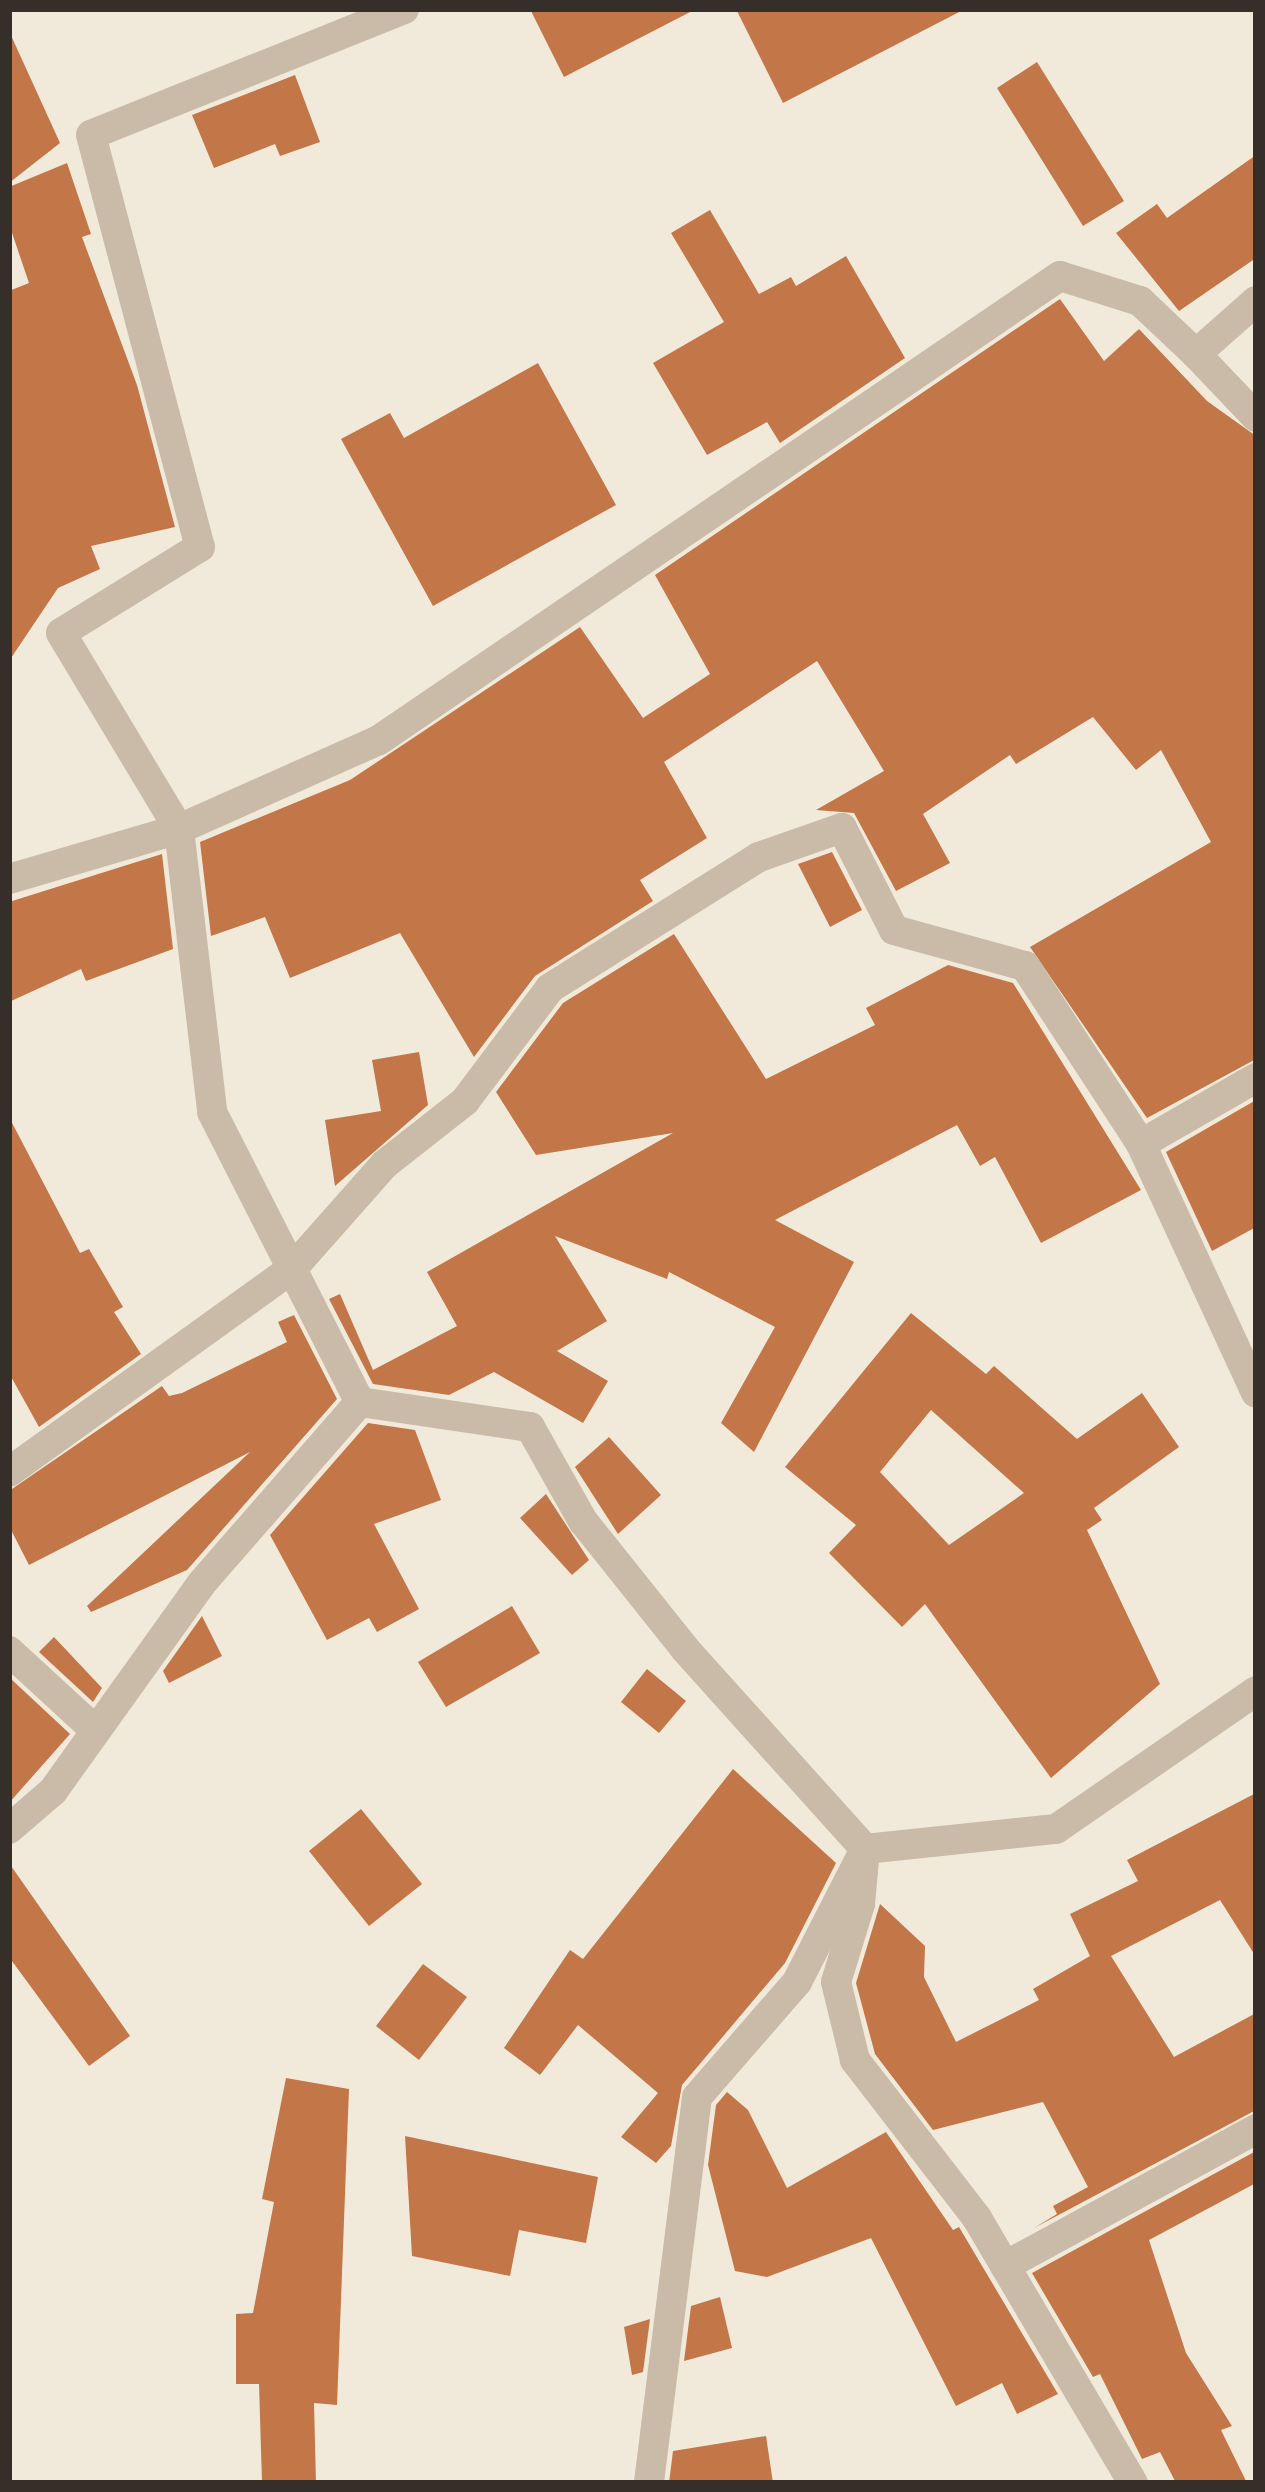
<!DOCTYPE html>
<html>
<head>
<meta charset="utf-8">
<style>
	body { margin:0 }
	#map { position:relative; width:1265px; height:2492px; overflow:hidden; background:#f1eadb; font-family:"Asap Condensed",sans-serif }
	div>[style] { position:absolute }
	.building>* { inset:0; background:#c37647 }
	.street>* { height:30px; margin:-15px; padding:0 15px; transform-origin:15px; border-radius:15px; background:#c9bba7 }
	span { translate:-50% -50%; white-space:nowrap; text-align:center; line-height:1.15; -webkit-text-stroke:9px #f9f3e7; paint-order:stroke }
	.frame { position:absolute; inset:0; border:12px solid #362e28; pointer-events:none }
</style>
</head>
<body>
<div id="map">
	<div class="building">
		<i style="clip-path:polygon(530px 9px,696px 9px,564px 77px)"></i>
		<i style="clip-path:polygon(736px 9px,965px 9px,783px 103px)"></i>
		<i style="clip-path:polygon(9px 31px,60px 143px,9px 183px)"></i>
		<i style="clip-path:polygon(1037px 62px,1124px 201px,1083px 226px,997px 88px)"></i>
		<i style="clip-path:polygon(295px 75px,320px 142px,280px 156px,275px 144px,214px 168px,192px 115px)"></i>
		<i style="clip-path:polygon(1256px 155px,1256px 258px,1179px 311px,1116px 233px,1157px 204px,1167px 218px)"></i>
		<i style="clip-path:polygon(67px 163px,91px 234px,82px 237px,137px 385px,175px 527px,91px 546px,100px 569px,58px 588px,9px 661px,9px 291px,29px 283px,9px 224px,9px 187px)"></i>
		<i style="clip-path:polygon(710px 210px,759px 294px,791px 277px,796px 286px,846px 256px,905px 358px,780px 443px,767px 422px,707px 455px,653px 363px,724px 322px,671px 233px)"></i>
		<i style="clip-path:polygon(1060px 299px,1104px 361px,1139px 329px,1207px 401px,1256px 436px,1256px 1059px,1147px 1118px,1030px 947px,1211px 842px,1161px 750px,1136px 770px,1093px 717px,1016px 764px,1010px 755px,923px 814px,950px 863px,896px 891px,854px 813px,816px 810px,884px 771px,817px 661px,664px 762px,707px 838px,640px 880px,653px 901px,535px 976px,474px 1057px,400px 933px,290px 978px,265px 917px,211px 936px,200px 842px,350px 780px,580px 627px,643px 718px,710px 674px,655px 575px)"></i>
		<i style="clip-path:polygon(538px 363px,616px 505px,433px 606px,341px 439px,390px 413px,404px 438px)"></i>
		<i style="clip-path:polygon(832px 852px,862px 910px,830px 927px,798px 864px)"></i>
		<i style="clip-path:polygon(162px 854px,173px 949px,86px 981px,81px 969px,9px 1002px,9px 902px)"></i>
		<i style="clip-path:polygon(674px 934px,766px 1079px,875px 1025px,866px 1008px,948px 965px,1013px 983px,1141px 1190px,1041px 1243px,995px 1157px,980px 1166px,957px 1125px,775px 1220px,854px 1262px,754px 1452px,721px 1423px,775px 1327px,669px 1272px,667px 1279px,555px 1236px,607px 1321px,557px 1351px,608px 1381px,583px 1423px,494px 1372px,449px 1395px,373px 1384px,329px 1299px,340px 1294px,373px 1370px,457px 1326px,427px 1272px,673px 1133px,536px 1155px,496px 1092px,563px 1003px)"></i>
		<i style="clip-path:polygon(419px 1052px,428px 1105px,335px 1186px,325px 1120px,381px 1111px,372px 1060px)"></i>
		<i style="clip-path:polygon(1256px 1100px,1256px 1227px,1212px 1251px,1166px 1152px)"></i>
		<i style="clip-path:polygon(9px 1117px,80px 1253px,89px 1249px,123px 1307px,114px 1312px,141px 1354px,39px 1427px,9px 1373px)"></i>
		<i style="clip-path:polygon(evenodd,911px 1313px,986px 1374px,994px 1366px,1077px 1439px,1142px 1393px,1179px 1447px,1094px 1508px,1102px 1520px,1087px 1530px,1160px 1684px,1051px 1778px,925px 1604px,902px 1627px,829px 1553px,856px 1525px,785px 1467px,911px 1313px,931px 1410px,1024px 1493px,949px 1545px,880px 1472px,931px 1410px)"></i>
		<i style="clip-path:polygon(294px 1315px,337px 1399px,187px 1570px,91px 1612px,87px 1606px,250px 1452px,29px 1565px,9px 1526px,9px 1491px,162px 1386px,169px 1396px,182px 1393px,287px 1342px,278px 1322px)"></i>
		<i style="clip-path:polygon(368px 1423px,415px 1430px,441px 1500px,374px 1524px,419px 1609px,377px 1632px,369px 1618px,327px 1640px,270px 1535px)"></i>
		<i style="clip-path:polygon(609px 1437px,661px 1495px,618px 1534px,575px 1467px)"></i>
		<i style="clip-path:polygon(546px 1494px,589px 1560px,572px 1575px,520px 1518px)"></i>
		<i style="clip-path:polygon(512px 1606px,540px 1653px,446px 1707px,418px 1662px)"></i>
		<i style="clip-path:polygon(202px 1616px,222px 1656px,169px 1683px,163px 1671px)"></i>
		<i style="clip-path:polygon(54px 1637px,102px 1688px,93px 1702px,39px 1652px)"></i>
		<i style="clip-path:polygon(647px 1669px,686px 1701px,659px 1733px,621px 1702px)"></i>
		<i style="clip-path:polygon(10px 1678px,70px 1734px,9px 1803px,9px 1679px)"></i>
		<i style="clip-path:polygon(733px 1769px,836px 1863px,785px 1963px,682px 2085px,671px 2146px,656px 2163px,621px 2137px,658px 2093px,578px 2025px,540px 2075px,504px 2048px,570px 1950px,583px 1959px)"></i>
		<i style="clip-path:polygon(1256px 1793px,1256px 1957px,1220px 1900px,1111px 1956px,1174px 2057px,1256px 2013px,1256px 2110px,1034px 2228px,1057px 2214px,1053px 2206px,1088px 2187px,1043px 2102px,933px 2130px,875px 2054px,856px 1983px,880px 1904px,925px 1946px,924px 1977px,956px 2042px,1039px 2000px,1033px 1989px,1090px 1956px,1070px 1914px,1138px 1881px,1127px 1860px)"></i>
		<i style="clip-path:polygon(361px 1809px,422px 1884px,369px 1926px,309px 1851px)"></i>
		<i style="clip-path:polygon(9px 1863px,130px 2036px,89px 2066px,9px 1957px)"></i>
		<i style="clip-path:polygon(423px 1964px,467px 1997px,419px 2060px,376px 2026px)"></i>
		<i style="clip-path:polygon(286px 2078px,349px 2089px,337px 2405px,314px 2403px,316px 2483px,262px 2483px,259px 2384px,236px 2384px,236px 2314px,253px 2313px,274px 2202px,262px 2199px)"></i>
		<i style="clip-path:polygon(727px 2092px,748px 2110px,787px 2188px,886px 2132px,953px 2230px,959px 2227px,1058px 2394px,1017px 2414px,1002px 2383px,956px 2406px,871px 2238px,767px 2277px,735px 2271px,708px 2165px,716px 2105px)"></i>
		<i style="clip-path:polygon(405px 2136px,598px 2177px,586px 2243px,519px 2230px,510px 2276px,412px 2256px)"></i>
		<i style="clip-path:polygon(1256px 2151px,1256px 2183px,1149px 2240px,1186px 2353px,1232px 2426px,1221px 2430px,1247px 2483px,1176px 2483px,1160px 2452px,1142px 2459px,1100px 2374px,1093px 2377px,1032px 2273px)"></i>
		<i style="clip-path:polygon(720px 2297px,732px 2348px,684px 2361px,691px 2306px)"></i>
		<i style="clip-path:polygon(650px 2319px,643px 2372px,632px 2375px,624px 2327px)"></i>
		<i style="clip-path:polygon(766px 2436px,773px 2483px,669px 2483px,673px 2451px)"></i>
	</div>
	<div class="street">
		<i style="left:404px;top:9px;width:337px;rotate:158.1deg"></i>
		<i style="left:91px;top:135px;width:426px;rotate:75.2deg"></i>
		<i style="left:200px;top:547px;width:163px;rotate:148.3deg"></i>
		<i style="left:61px;top:633px;width:229px;rotate:59deg"></i>
		<i style="left:179px;top:829px;width:285px;rotate:83.3deg"></i>
		<i style="left:212px;top:1112px;width:326px;rotate:63deg"></i>
		<i style="left:360px;top:1402px;width:172px;rotate:8.4deg"></i>
		<i style="left:530px;top:1427px;width:108px;rotate:60.6deg"></i>
		<i style="left:583px;top:1521px;width:164px;rotate:51.4deg"></i>
		<i style="left:685px;top:1649px;width:269px;rotate:48deg"></i>
		<i style="left:865px;top:1849px;width:149px;rotate:117.1deg"></i>
		<i style="left:797px;top:1982px;width:152px;rotate:131deg"></i>
		<i style="left:697px;top:2097px;width:389px;rotate:97.1deg"></i>
		<i style="left:1196px;top:354px;width:87px;rotate:46.4deg"></i>
		<i style="left:9px;top:879px;width:177px;rotate:-16.4deg"></i>
		<i style="left:179px;top:829px;width:219px;rotate:-24deg"></i>
		<i style="left:379px;top:740px;width:824px;rotate:-34.27deg"></i>
		<i style="left:1060px;top:276px;width:84px;rotate:17.4deg"></i>
		<i style="left:1140px;top:301px;width:77px;rotate:43.4deg"></i>
		<i style="left:1196px;top:354px;width:80px;rotate:-41.5deg"></i>
		<i style="left:1141px;top:1144px;width:133px;rotate:-29.9deg"></i>
		<i style="left:9px;top:1472px;width:348px;rotate:-35.7deg"></i>
		<i style="left:292px;top:1269px;width:140px;rotate:-48.5deg"></i>
		<i style="left:385px;top:1164px;width:102px;rotate:-38.2deg"></i>
		<i style="left:465px;top:1101px;width:141px;rotate:-53deg"></i>
		<i style="left:550px;top:988px;width:247px;rotate:-32.1deg"></i>
		<i style="left:759px;top:857px;width:88px;rotate:-19.3deg"></i>
		<i style="left:842px;top:828px;width:114px;rotate:63deg"></i>
		<i style="left:894px;top:930px;width:136px;rotate:15.4deg"></i>
		<i style="left:1025px;top:966px;width:212px;rotate:56.9deg"></i>
		<i style="left:1141px;top:1144px;width:274px;rotate:65.2deg"></i>
		<i style="left:9px;top:1651px;width:118px;rotate:42.6deg"></i>
		<i style="left:9px;top:1829px;width:58px;rotate:-40.8deg"></i>
		<i style="left:53px;top:1791px;width:254px;rotate:-54.4deg"></i>
		<i style="left:201px;top:1584px;width:242px;rotate:-48.9deg"></i>
		<i style="left:1005px;top:2266px;width:286px;rotate:-28.6deg"></i>
		<i style="left:1133px;top:2483px;width:308px;rotate:-120.5deg"></i>
		<i style="left:977px;top:2218px;width:200px;rotate:-127.7deg"></i>
		<i style="left:855px;top:2060px;width:80px;rotate:-103.7deg"></i>
		<i style="left:836px;top:1982px;width:82px;rotate:-72.9deg"></i>
		<i style="left:860px;top:1904px;width:55px;rotate:-84.8deg"></i>
		<i style="left:865px;top:1849px;width:192px;rotate:-6deg"></i>
		<i style="left:1056px;top:1829px;width:243px;rotate:-34.6deg"></i>
	</div>
	<div class="frame"></div>
</div>
</body>
</html>
